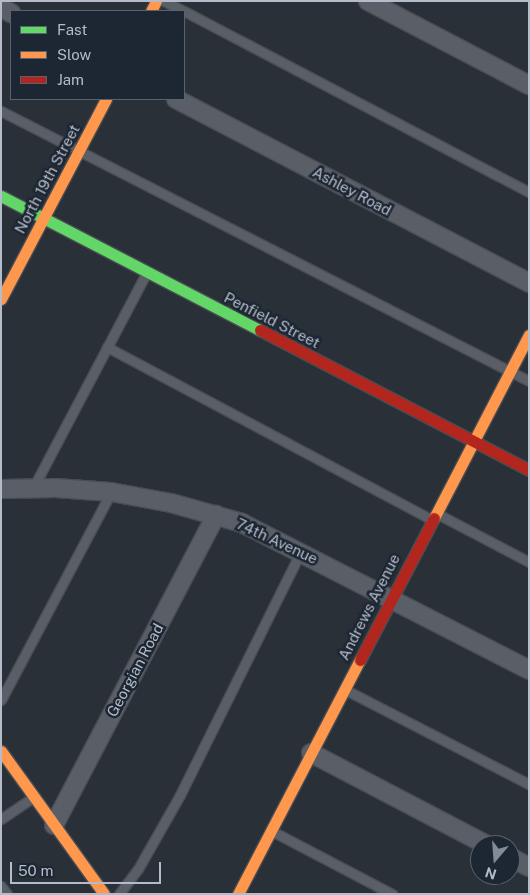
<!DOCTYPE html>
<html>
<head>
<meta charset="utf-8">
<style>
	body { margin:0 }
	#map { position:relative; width:530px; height:895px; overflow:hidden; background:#2a3038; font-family:"Public Sans",sans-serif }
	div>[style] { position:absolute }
	.roads { filter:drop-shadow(1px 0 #484c53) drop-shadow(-1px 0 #484c53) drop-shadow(0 1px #484c53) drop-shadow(0 -1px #484c53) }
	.lane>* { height:9px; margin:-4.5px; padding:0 4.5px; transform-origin:4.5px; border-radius:4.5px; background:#5a5e66 }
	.street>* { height:18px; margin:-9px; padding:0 9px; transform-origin:9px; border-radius:9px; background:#5a5e66 }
	.fast>* { height:11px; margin:-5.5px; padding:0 5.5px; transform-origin:5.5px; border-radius:5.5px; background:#63d668 }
	.slow>* { height:11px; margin:-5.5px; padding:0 5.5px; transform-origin:5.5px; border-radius:5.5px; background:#ff974d }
	.jam>* { height:11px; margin:-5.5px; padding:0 5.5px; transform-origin:5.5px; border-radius:5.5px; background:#b3261e }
	span { translate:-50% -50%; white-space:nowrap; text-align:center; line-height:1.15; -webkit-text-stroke:5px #1d2633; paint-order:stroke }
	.street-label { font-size:15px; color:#b4bcc9 }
	.frame { position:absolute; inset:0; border:2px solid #b4bcc9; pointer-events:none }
	.legend { position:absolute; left:10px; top:10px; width:175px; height:90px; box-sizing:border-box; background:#1d2633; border:1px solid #59626f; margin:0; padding:6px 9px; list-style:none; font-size:15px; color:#b4bcc9 }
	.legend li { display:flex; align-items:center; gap:10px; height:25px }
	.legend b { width:25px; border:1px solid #59626f }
	.north { position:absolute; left:470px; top:835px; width:50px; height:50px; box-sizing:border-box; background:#1d2633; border:1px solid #59626f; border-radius:50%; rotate:198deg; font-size:14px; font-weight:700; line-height:20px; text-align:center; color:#b4bcc9 }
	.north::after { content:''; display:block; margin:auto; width:18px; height:22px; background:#848b96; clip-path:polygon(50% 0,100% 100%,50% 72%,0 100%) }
	.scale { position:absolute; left:10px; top:862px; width:151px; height:22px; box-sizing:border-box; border:2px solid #b4bcc9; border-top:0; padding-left:6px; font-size:15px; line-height:18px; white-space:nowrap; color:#b4bcc9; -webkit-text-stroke:4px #1d2633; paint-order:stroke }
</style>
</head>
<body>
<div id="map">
	<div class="roads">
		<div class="lane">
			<i style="left:164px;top:1px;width:22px;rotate:27deg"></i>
			<i style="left:184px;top:11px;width:390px;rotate:27.7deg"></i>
			<i style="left:1px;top:111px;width:593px;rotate:27.08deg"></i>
			<i style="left:107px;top:347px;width:368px;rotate:28deg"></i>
			<i style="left:33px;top:488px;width:244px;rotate:-62.2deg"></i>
			<i style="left:438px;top:514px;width:103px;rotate:27.8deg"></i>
			<i style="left:344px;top:689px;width:208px;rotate:27.2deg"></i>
			<i style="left:1px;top:700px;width:235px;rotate:-62.1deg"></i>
			<i style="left:1px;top:819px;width:37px;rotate:-34deg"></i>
			<i style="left:272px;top:831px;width:136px;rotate:27.7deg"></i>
			<i style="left:1px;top:886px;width:10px;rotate:53deg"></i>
			<i style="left:119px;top:894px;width:31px;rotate:-53deg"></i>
			<i style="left:138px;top:869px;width:85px;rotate:-60.4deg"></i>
			<i style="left:180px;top:795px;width:272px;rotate:-63.6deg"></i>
		</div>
		<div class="street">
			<i style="left:368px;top:1px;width:182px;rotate:27.6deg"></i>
			<i style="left:1px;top:7px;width:12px;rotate:31deg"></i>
			<i style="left:176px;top:99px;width:398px;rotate:27.5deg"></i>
			<i style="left:1px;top:489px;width:55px;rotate:-1deg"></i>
			<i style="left:56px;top:488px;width:55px;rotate:4.2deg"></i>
			<i style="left:111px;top:492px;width:61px;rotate:10.4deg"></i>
			<i style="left:171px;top:503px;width:74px;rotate:15.7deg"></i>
			<i style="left:242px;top:523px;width:322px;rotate:27.1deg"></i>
			<i style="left:311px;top:753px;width:199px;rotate:27.6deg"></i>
			<i style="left:54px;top:825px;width:350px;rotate:-62.4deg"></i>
			<i style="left:510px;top:857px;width:21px;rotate:28deg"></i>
		</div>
		<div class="fast">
			<i style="left:1px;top:196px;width:292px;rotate:27.4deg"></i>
		</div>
		<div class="slow">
			<i style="left:151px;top:11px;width:11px;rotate:-63deg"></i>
			<i style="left:1px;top:299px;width:226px;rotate:-62.3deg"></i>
			<i style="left:434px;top:518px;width:206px;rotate:-62.6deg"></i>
			<i style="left:1px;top:751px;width:176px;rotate:54.2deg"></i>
			<i style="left:238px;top:894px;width:264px;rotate:-62.5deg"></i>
		</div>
		<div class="jam">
			<i style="left:260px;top:330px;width:303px;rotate:27.5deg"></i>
			<i style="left:360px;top:660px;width:160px;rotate:-62.5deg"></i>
		</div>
	</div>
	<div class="street-label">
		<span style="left:47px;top:179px;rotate:-62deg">North 19th Street</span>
		<span style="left:352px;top:191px;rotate:28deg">Ashley Road</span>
		<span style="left:272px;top:320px;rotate:27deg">Penfield Street</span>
		<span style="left:277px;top:541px;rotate:25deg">74th Avenue</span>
		<span style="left:369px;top:607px;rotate:-63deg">Andrews Avenue</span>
		<span style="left:135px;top:670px;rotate:-62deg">Georgian Road</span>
	</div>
	<div class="frame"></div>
	<ul class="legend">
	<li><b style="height:6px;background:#63d668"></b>Fast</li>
	<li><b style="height:6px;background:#ff974d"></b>Slow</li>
	<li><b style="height:6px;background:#b3261e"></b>Jam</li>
	</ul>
	<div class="north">N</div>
	<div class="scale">50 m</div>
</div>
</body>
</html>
